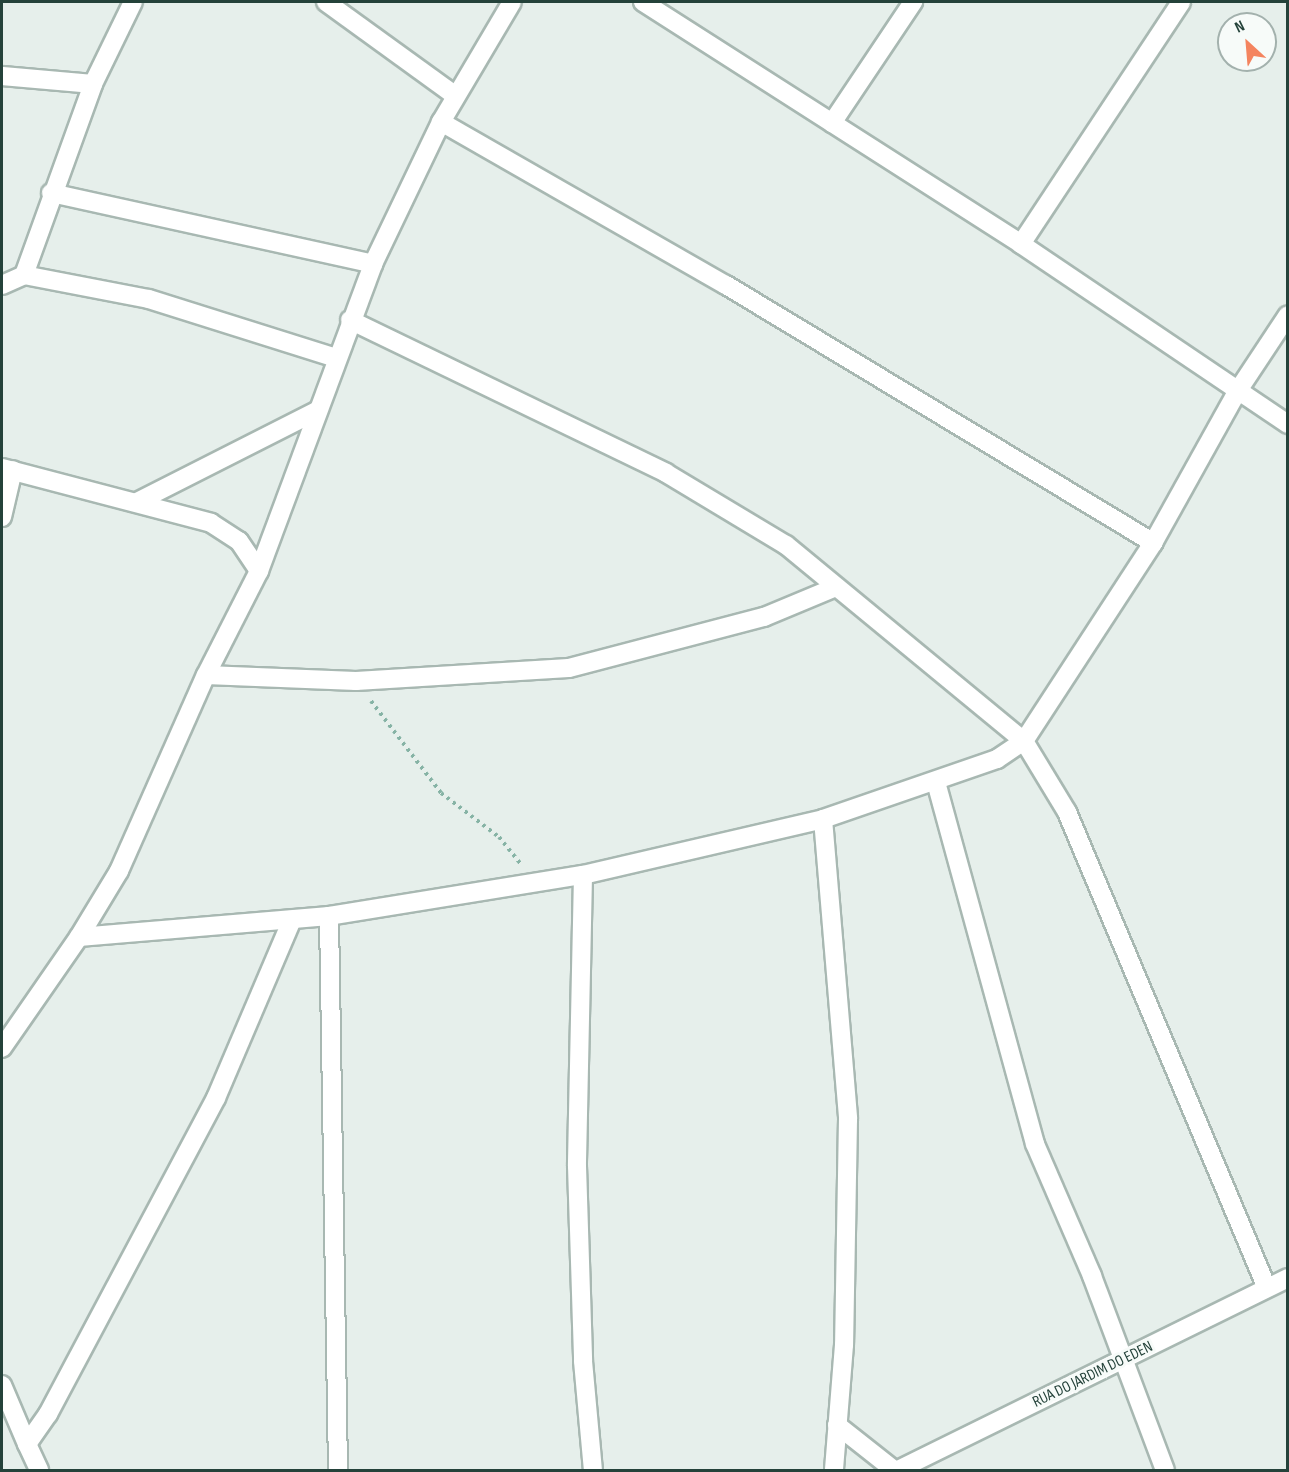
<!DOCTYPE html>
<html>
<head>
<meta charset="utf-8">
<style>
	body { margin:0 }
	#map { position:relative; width:1289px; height:1472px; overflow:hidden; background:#e6efeb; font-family:"Sofia Sans Condensed",sans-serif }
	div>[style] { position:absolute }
	.path>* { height:4px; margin-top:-2px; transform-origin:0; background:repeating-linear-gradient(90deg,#86b3a5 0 3px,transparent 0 7.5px) }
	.roads { filter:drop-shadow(2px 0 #a8b8b2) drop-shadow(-2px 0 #a8b8b2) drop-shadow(0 2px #a8b8b2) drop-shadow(0 -2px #a8b8b2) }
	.street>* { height:18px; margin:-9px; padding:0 9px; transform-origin:9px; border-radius:9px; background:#fff }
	span { translate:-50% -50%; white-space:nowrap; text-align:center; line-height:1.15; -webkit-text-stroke:6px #f7fbf9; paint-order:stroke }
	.street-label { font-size:16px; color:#24423a }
	.frame { position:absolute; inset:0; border:3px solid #24423a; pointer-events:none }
	.north { position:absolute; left:1217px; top:12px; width:60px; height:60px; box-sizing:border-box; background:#f7fbf9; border:2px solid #a3b1ad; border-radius:50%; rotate:334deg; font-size:16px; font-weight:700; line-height:24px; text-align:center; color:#24423a }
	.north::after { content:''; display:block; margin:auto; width:21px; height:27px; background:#f4845f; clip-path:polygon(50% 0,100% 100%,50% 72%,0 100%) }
</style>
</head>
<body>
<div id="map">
	<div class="path">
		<i style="left:371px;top:701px;width:116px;rotate:52.7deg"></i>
		<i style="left:441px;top:793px;width:73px;rotate:37.2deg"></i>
		<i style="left:499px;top:837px;width:35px;rotate:51deg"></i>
	</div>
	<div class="roads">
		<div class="street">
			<i style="left:326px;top:2px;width:160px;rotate:35.9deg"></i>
			<i style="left:643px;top:2px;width:449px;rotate:32.6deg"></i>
			<i style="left:1021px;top:244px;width:322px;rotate:34deg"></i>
			<i style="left:2px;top:76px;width:91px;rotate:5deg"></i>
			<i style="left:441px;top:122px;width:328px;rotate:29.8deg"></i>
			<i style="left:726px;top:285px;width:499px;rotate:31.1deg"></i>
			<i style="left:832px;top:123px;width:146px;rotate:-56.2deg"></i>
			<i style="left:51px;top:193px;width:330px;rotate:12.4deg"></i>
			<i style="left:1021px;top:244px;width:290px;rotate:-56.5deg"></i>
			<i style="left:24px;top:275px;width:203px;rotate:-70.1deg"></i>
			<i style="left:93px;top:84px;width:91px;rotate:-64deg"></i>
			<i style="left:2px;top:285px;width:24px;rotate:-24deg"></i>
			<i style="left:24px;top:275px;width:127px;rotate:10.9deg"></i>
			<i style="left:149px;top:299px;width:196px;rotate:17.5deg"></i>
			<i style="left:350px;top:320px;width:351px;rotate:25.8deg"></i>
			<i style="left:666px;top:473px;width:140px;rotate:31deg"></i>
			<i style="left:786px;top:545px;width:308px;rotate:39.5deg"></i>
			<i style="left:1024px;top:741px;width:83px;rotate:58.8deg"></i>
			<i style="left:1067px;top:812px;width:516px;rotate:67.21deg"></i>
			<i style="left:2px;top:468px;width:216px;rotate:14.7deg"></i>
			<i style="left:211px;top:523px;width:33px;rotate:33deg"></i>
			<i style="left:239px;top:541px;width:36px;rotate:56deg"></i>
			<i style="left:137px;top:502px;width:203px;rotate:-26.9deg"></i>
			<i style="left:2px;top:517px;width:48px;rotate:-76.8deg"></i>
			<i style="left:206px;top:675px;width:150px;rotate:2.3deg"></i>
			<i style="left:356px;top:681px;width:213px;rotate:-3.5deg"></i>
			<i style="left:569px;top:668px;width:202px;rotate:-14.7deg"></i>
			<i style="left:764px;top:617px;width:78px;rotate:-22.6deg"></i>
			<i style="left:936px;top:782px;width:375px;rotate:74.7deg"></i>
			<i style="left:1035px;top:1144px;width:144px;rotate:66.6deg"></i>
			<i style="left:1092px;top:1276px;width:207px;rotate:69.4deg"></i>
			<i style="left:823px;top:819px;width:301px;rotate:85.2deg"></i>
			<i style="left:848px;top:1119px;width:226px;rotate:91deg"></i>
			<i style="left:844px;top:1345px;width:125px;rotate:94.6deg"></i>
			<i style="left:583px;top:875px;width:291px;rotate:91.2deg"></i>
			<i style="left:577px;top:1166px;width:195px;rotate:88.2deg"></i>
			<i style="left:583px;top:1361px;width:109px;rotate:84.8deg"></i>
			<i style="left:329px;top:916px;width:554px;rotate:89.07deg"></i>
			<i style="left:79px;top:937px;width:251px;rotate:-4.8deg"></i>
			<i style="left:329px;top:916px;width:257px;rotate:-9.2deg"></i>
			<i style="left:583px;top:875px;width:246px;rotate:-13.1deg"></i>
			<i style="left:823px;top:819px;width:184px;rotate:-19deg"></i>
			<i style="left:997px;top:759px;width:32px;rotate:-34deg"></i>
			<i style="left:1024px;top:741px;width:236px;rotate:-56.9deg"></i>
			<i style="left:1153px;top:543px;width:173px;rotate:-60.9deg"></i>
			<i style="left:1237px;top:392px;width:92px;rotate:-56.5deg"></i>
			<i style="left:2px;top:1048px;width:135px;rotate:-55.3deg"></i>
			<i style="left:79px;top:937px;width:77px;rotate:-58.8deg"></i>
			<i style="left:119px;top:871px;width:214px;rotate:-66.1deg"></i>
			<i style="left:206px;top:675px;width:117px;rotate:-63deg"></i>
			<i style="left:259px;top:571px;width:327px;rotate:-69.6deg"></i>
			<i style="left:373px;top:264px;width:157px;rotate:-64.4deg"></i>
			<i style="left:441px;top:122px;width:139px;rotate:-59.4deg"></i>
			<i style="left:2px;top:1385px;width:64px;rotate:67deg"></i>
			<i style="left:27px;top:1444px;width:37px;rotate:-55deg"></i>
			<i style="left:48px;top:1414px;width:358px;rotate:-62deg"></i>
			<i style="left:216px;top:1098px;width:194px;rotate:-66.9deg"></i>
			<i style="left:837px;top:1425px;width:73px;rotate:38.3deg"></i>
			<i style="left:27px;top:1444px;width:29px;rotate:65deg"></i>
			<i style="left:898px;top:1470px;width:435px;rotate:-26.2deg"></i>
		</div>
	</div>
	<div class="street-label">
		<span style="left:1093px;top:1375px;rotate:-26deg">RUA DO JARDIM DO EDEN</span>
	</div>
	<div class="frame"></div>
	<div class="north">N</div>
</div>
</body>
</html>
